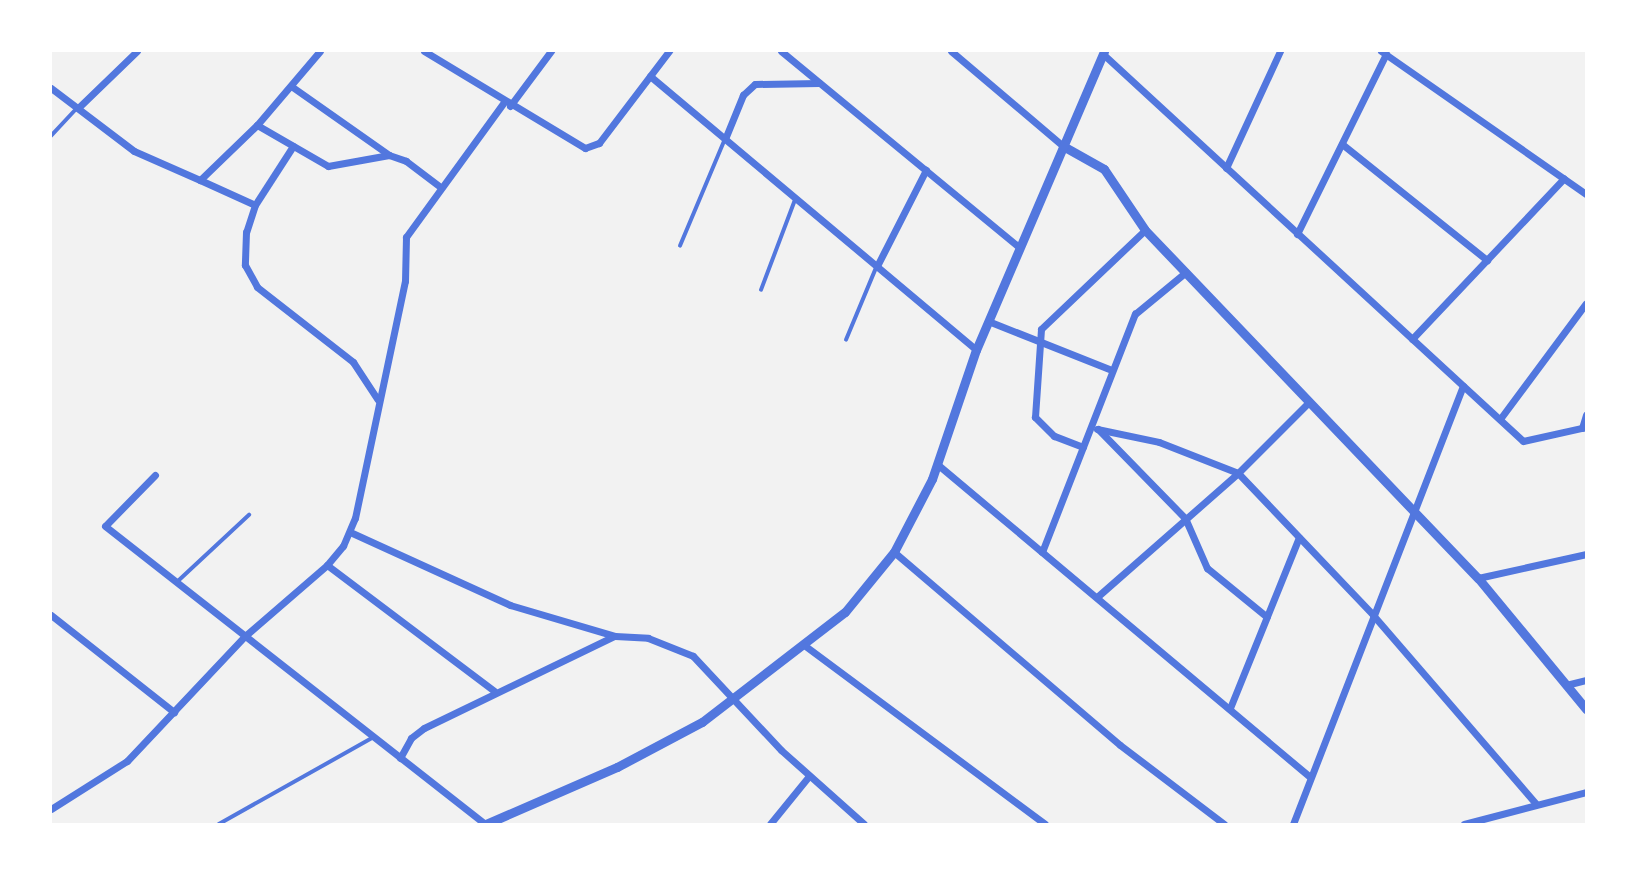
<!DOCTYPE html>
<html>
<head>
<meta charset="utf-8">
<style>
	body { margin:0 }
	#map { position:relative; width:1637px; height:875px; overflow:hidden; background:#f2f2f2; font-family:"PT Serif",serif }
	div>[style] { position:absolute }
	.service>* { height:3.5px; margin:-1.75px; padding:0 1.75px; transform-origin:1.75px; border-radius:1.75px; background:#5277de }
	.minor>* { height:7px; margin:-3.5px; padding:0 3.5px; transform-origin:3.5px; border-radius:3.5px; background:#5277de }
	.tertiary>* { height:9px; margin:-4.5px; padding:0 4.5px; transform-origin:4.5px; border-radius:4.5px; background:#5277de }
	span { translate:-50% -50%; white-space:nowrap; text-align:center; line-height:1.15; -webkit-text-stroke:7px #fff; paint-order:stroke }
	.frame { position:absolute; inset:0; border:52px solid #fff; pointer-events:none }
</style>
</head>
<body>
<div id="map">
	<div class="service">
		<i style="left:51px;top:136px;width:37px;rotate:-47deg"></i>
		<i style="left:680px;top:246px;width:116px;rotate:-67.2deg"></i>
		<i style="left:761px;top:290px;width:96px;rotate:-69.3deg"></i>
		<i style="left:846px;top:340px;width:78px;rotate:-67.4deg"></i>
		<i style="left:178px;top:581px;width:97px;rotate:-42.9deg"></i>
		<i style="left:219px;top:824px;width:176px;rotate:-29.3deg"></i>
	</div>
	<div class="minor">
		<i style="left:424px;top:51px;width:188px;rotate:31.1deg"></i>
		<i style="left:585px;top:148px;width:15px;rotate:-20deg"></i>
		<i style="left:599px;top:143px;width:116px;rotate:-52.7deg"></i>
		<i style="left:781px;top:51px;width:308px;rotate:39.5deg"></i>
		<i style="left:951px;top:51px;width:147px;rotate:40.3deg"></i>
		<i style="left:1381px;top:51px;width:250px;rotate:34.9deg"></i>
		<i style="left:1103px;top:54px;width:571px;rotate:42.66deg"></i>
		<i style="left:1523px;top:441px;width:65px;rotate:-12.5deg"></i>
		<i style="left:650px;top:76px;width:426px;rotate:40deg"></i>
		<i style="left:291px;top:86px;width:120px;rotate:35.1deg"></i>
		<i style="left:51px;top:88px;width:104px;rotate:37.2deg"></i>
		<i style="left:134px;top:151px;width:72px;rotate:23.7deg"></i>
		<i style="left:200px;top:180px;width:79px;rotate:-44deg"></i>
		<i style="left:257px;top:125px;width:97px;rotate:-49.6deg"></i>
		<i style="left:510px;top:106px;width:69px;rotate:-53.3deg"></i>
		<i style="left:78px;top:108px;width:82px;rotate:-44deg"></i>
		<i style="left:257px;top:125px;width:82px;rotate:30deg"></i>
		<i style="left:328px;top:166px;width:62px;rotate:-10.2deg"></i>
		<i style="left:389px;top:155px;width:18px;rotate:19deg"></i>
		<i style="left:406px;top:161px;width:41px;rotate:37.1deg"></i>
		<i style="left:725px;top:139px;width:48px;rotate:-67.8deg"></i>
		<i style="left:743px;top:95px;width:16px;rotate:-43deg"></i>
		<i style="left:755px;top:84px;width:64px;rotate:-0.9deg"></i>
		<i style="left:1342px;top:144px;width:186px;rotate:38.7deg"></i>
		<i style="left:293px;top:146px;width:70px;rotate:122.8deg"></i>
		<i style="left:255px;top:205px;width:28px;rotate:108deg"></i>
		<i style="left:246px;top:232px;width:33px;rotate:92deg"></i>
		<i style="left:245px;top:265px;width:25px;rotate:61deg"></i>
		<i style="left:257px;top:287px;width:122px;rotate:38deg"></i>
		<i style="left:353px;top:362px;width:45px;rotate:56.7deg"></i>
		<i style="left:1226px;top:168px;width:129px;rotate:-65.2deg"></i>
		<i style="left:200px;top:180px;width:60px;rotate:24.4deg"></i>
		<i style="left:1297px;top:234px;width:201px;rotate:-63.7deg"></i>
		<i style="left:877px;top:266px;width:108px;rotate:-63deg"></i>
		<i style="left:988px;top:321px;width:133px;rotate:21.6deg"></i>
		<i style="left:1412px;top:339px;width:221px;rotate:-46.6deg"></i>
		<i style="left:1500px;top:419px;width:144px;rotate:-53.4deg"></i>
		<i style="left:1582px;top:428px;width:14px;rotate:-73deg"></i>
		<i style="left:1097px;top:429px;width:63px;rotate:11.8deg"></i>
		<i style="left:1159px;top:442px;width:85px;rotate:21.4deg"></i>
		<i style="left:1238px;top:473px;width:196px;rotate:46.4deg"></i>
		<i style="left:1373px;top:615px;width:250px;rotate:49.2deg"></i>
		<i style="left:1098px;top:429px;width:124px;rotate:45.7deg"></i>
		<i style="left:1185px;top:518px;width:55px;rotate:66.3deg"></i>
		<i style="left:1207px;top:568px;width:77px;rotate:39.2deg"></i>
		<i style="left:1083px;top:447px;width:31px;rotate:-159deg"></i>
		<i style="left:1054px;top:436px;width:27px;rotate:-135deg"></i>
		<i style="left:1035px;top:417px;width:88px;rotate:-86.1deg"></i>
		<i style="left:1041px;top:329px;width:144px;rotate:-43.6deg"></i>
		<i style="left:937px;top:464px;width:487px;rotate:40deg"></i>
		<i style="left:155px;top:475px;width:71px;rotate:134.4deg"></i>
		<i style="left:105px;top:526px;width:483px;rotate:38.1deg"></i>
		<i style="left:350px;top:532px;width:176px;rotate:24.5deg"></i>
		<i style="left:510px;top:605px;width:109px;rotate:16.4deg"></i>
		<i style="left:615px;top:636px;width:33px;rotate:3deg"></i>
		<i style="left:648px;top:638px;width:48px;rotate:21.8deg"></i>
		<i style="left:693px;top:656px;width:129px;rotate:46.9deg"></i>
		<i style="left:781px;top:750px;width:111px;rotate:41.7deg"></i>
		<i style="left:894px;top:552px;width:297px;rotate:40.5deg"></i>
		<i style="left:1120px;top:745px;width:131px;rotate:37.2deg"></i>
		<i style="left:1042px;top:552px;width:256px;rotate:-68.7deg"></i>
		<i style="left:1135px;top:314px;width:66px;rotate:-39.5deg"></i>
		<i style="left:327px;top:565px;width:25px;rotate:-50deg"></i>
		<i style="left:343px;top:546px;width:30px;rotate:-67deg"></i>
		<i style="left:355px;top:518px;width:242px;rotate:-78.1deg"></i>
		<i style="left:405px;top:281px;width:44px;rotate:-88.7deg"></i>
		<i style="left:406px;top:237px;width:167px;rotate:-54deg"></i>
		<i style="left:1478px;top:578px;width:111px;rotate:-12.5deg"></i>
		<i style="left:1097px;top:597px;width:188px;rotate:-41.3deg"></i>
		<i style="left:1238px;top:473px;width:100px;rotate:-45deg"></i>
		<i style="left:51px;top:615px;width:157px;rotate:38.3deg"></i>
		<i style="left:804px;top:645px;width:300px;rotate:36.6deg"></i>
		<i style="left:1566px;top:685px;width:21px;rotate:-14deg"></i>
		<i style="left:1230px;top:708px;width:184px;rotate:-68deg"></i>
		<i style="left:400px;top:758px;width:23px;rotate:-61deg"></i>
		<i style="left:411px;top:738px;width:16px;rotate:-38deg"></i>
		<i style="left:424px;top:728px;width:211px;rotate:-25.8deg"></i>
		<i style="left:51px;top:809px;width:90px;rotate:-32.3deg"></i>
		<i style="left:127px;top:761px;width:172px;rotate:-46.7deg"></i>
		<i style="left:245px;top:636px;width:108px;rotate:-40.9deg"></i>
		<i style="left:327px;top:565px;width:209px;rotate:37deg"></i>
		<i style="left:770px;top:824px;width:62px;rotate:-50.9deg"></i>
		<i style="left:1293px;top:824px;width:470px;rotate:-68.8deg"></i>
		<i style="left:1464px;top:824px;width:126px;rotate:-14.7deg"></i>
	</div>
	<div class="tertiary">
		<i style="left:1063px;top:146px;width:47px;rotate:29.3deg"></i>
		<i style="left:1104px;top:169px;width:73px;rotate:56.1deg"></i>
		<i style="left:1145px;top:230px;width:482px;rotate:46.3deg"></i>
		<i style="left:1478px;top:578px;width:170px;rotate:50.5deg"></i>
		<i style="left:486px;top:824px;width:143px;rotate:-23.5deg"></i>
		<i style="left:617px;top:767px;width:96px;rotate:-27.9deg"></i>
		<i style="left:702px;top:722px;width:180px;rotate:-37.6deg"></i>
		<i style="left:845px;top:612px;width:77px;rotate:-50.8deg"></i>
		<i style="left:894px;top:552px;width:82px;rotate:-62.5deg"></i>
		<i style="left:932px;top:479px;width:136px;rotate:-71.2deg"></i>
		<i style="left:976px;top:350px;width:325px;rotate:-66.8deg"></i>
	</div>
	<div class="frame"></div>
</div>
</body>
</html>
